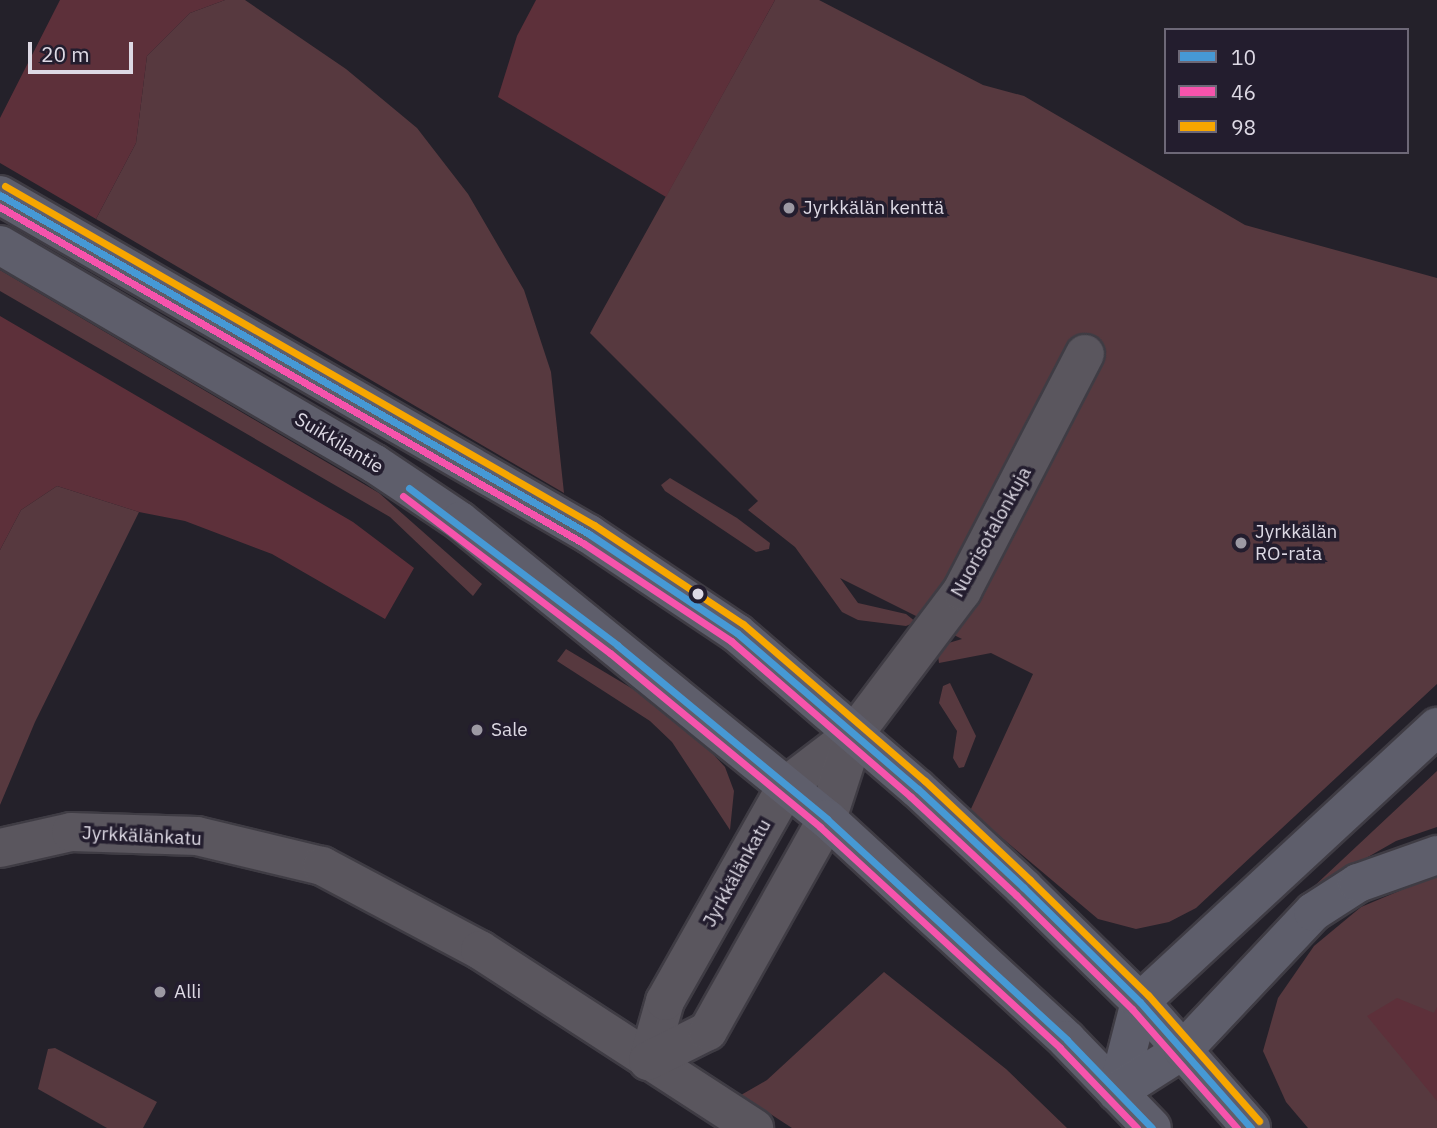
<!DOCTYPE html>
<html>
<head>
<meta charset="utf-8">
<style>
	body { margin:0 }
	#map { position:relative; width:1437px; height:1128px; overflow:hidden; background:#24212a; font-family:"IBM Plex Sans",sans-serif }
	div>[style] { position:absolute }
	.green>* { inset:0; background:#57393f }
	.forest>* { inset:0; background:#5d303a }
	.roads { filter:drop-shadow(2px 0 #3f3c44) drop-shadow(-2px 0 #3f3c44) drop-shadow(0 2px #3f3c44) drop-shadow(0 -2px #3f3c44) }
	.minor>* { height:38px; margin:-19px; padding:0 19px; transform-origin:19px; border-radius:19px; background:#5a565e }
	.major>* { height:38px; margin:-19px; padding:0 19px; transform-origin:19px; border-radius:19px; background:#5e5e6b }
	.bus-1>* { height:7px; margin:-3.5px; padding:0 3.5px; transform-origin:3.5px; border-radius:3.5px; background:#4699d5 }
	.bus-2>* { height:7px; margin:-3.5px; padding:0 3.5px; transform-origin:3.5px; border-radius:3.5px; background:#f653ac }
	.bus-3>* { height:7px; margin:-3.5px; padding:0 3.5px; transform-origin:3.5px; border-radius:3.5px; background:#f7a600 }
	.dots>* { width:19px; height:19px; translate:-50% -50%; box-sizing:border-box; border:4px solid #231d2e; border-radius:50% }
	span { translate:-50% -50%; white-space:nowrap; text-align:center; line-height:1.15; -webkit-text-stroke:7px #231d2e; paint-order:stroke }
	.poi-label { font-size:19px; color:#ddd9e4 }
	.left { translate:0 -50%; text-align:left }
	.street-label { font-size:19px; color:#ddd9e4 }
	.legend { position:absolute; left:1164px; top:28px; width:245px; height:126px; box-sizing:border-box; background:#231d2e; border:2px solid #6d6877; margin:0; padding:9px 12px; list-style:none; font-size:21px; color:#ddd9e4 }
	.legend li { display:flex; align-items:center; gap:14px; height:35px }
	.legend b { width:35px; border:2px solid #6d6877 }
	.scale { position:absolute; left:28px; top:42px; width:105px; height:32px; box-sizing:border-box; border:4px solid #ddd9e4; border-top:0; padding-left:9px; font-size:21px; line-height:24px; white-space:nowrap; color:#ddd9e4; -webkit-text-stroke:5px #231d2e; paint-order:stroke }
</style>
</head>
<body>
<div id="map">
	<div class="green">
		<i style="clip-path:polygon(225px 0,245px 0,346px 69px,417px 128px,468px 194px,524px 290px,551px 372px,564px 493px,96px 219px,136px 143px,147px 56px,190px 13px)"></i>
		<i style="clip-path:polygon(775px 0,819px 0,983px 85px,1024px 96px,1245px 225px,1437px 278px,1437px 684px,1196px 908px,1169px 922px,1136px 929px,1098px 919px,970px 811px,1033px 674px,991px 653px,939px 663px,938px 656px,945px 644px,962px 639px,840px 578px,858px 603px,906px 614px,916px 622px,906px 626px,858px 620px,842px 612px,795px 547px,748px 510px,758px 501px,590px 333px)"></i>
		<i style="clip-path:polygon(0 270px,379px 493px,482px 584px,473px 596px,390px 517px,0 291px)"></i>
		<i style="clip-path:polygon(670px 478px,737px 518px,770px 543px,769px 549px,756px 552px,665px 491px,661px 485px)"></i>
		<i style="clip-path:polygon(57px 486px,139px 512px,35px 722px,0 805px,0 550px,21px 510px)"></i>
		<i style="clip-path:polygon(566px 649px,643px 695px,700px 740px,725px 767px,734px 791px,730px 830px,672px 742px,650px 721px,557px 661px)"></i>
		<i style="clip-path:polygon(950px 683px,976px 736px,964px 767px,959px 768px,953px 758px,957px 731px,939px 703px,943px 686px)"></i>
		<i style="clip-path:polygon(1437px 771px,1437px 827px,1396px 841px,1310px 890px)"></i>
		<i style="clip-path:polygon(1437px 875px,1437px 1128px,1308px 1128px,1286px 1102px,1263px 1051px,1278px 998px,1314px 946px,1361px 907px)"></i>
		<i style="clip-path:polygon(884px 972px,1006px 1069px,1067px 1128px,792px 1128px,741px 1095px,767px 1080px)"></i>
		<i style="clip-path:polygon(55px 1048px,157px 1102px,143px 1128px,107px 1128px,38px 1089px,48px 1049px)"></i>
	</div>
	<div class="forest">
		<i style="clip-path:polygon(60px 0,225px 0,190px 13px,147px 56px,136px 143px,96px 219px,0 163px,0 118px)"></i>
		<i style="clip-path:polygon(536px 0,775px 0,666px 197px,498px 97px,517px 36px)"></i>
		<i style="clip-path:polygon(0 316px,353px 522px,414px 568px,385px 619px,272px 554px,185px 521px,139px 512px,57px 486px,21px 510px,0 550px)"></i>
		<i style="clip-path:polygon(1397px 998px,1434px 1013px,1437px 1007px,1437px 1101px,1367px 1016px)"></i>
	</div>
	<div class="roads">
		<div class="minor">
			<i style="left:0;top:848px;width:73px;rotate:-12.7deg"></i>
			<i style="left:71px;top:832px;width:126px;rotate:1.8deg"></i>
			<i style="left:197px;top:836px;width:129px;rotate:13.5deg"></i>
			<i style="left:322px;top:866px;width:179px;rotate:28deg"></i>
			<i style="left:480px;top:950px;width:327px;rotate:33deg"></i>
			<i style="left:648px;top:1061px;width:62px;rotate:-74.2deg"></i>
			<i style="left:665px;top:1001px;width:248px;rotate:-60.5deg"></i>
			<i style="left:787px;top:785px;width:86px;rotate:-37.4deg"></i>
			<i style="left:855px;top:733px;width:178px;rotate:-53deg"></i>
			<i style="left:962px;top:591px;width:267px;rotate:-62.6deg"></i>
			<i style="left:648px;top:1061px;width:67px;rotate:-26.6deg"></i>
			<i style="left:708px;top:1031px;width:243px;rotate:-60.7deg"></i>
			<i style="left:827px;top:819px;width:90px;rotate:-72deg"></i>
		</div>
		<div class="major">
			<i style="left:0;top:195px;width:680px;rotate:29.92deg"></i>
			<i style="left:589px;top:534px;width:178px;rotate:33.8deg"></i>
			<i style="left:737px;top:633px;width:239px;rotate:40.8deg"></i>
			<i style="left:918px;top:789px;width:144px;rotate:43deg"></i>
			<i style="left:1023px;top:887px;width:164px;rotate:44.5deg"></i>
			<i style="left:1140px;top:1002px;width:168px;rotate:48.6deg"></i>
			<i style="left:0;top:245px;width:434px;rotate:30.3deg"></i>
			<i style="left:375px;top:464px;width:102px;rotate:33.8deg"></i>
			<i style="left:460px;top:521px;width:473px;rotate:39.1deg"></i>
			<i style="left:827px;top:819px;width:326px;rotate:42.6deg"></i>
			<i style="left:1067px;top:1040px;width:122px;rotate:46deg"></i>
			<i style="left:1117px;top:1092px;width:93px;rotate:-75.7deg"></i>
			<i style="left:1140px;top:1002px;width:405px;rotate:-42.8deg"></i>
			<i style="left:1117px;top:1092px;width:78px;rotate:-32.5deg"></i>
			<i style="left:1183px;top:1050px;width:190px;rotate:-46.7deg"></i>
			<i style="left:1313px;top:912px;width:54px;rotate:-32.8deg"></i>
			<i style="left:1358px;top:883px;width:84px;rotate:-19.5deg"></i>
		</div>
	</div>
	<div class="bus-1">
		<i style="left:0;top:195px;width:680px;rotate:29.92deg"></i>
		<i style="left:589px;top:534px;width:178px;rotate:33.8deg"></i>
		<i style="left:737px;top:633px;width:239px;rotate:40.8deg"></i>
		<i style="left:918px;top:789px;width:144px;rotate:43deg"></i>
		<i style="left:1023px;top:887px;width:164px;rotate:44.5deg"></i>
		<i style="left:1140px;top:1002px;width:168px;rotate:48.6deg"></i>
		<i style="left:409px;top:488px;width:261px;rotate:37deg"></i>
		<i style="left:617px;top:645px;width:273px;rotate:39.6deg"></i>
		<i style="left:827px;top:819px;width:326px;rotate:42.6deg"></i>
		<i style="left:1067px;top:1040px;width:122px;rotate:46deg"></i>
	</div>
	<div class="bus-2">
		<i style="left:0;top:207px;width:673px;rotate:29.96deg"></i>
		<i style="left:583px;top:543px;width:178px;rotate:33.5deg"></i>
		<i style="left:731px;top:641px;width:238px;rotate:40.9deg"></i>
		<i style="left:911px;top:797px;width:144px;rotate:43deg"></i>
		<i style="left:1016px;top:895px;width:163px;rotate:44.5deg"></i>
		<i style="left:1132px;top:1009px;width:159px;rotate:48.6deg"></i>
		<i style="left:403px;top:496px;width:260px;rotate:37.2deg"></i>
		<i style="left:610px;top:653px;width:273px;rotate:39.6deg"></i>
		<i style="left:820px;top:827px;width:326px;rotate:42.6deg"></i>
		<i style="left:1060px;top:1048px;width:111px;rotate:46.1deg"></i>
	</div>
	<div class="bus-3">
		<i style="left:5px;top:186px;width:680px;rotate:29.92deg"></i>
		<i style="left:594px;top:525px;width:179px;rotate:33.6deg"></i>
		<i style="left:743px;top:624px;width:240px;rotate:40.8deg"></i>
		<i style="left:925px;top:781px;width:144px;rotate:43.3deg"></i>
		<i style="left:1030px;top:880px;width:165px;rotate:44.3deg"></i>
		<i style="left:1148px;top:995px;width:168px;rotate:48.6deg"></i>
	</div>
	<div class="dots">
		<i style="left:789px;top:208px;background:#9c99a3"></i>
		<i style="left:1241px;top:543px;background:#9c99a3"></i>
		<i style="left:698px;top:594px;background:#ddd9e4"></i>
		<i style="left:477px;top:730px;background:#9c99a3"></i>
		<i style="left:160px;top:992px;background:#9c99a3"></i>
	</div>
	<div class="poi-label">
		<span class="left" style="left:803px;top:208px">Jyrkkälän kenttä</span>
		<span class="left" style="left:1255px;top:543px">Jyrkkälän<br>RO-rata</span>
		<span class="left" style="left:491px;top:730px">Sale</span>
		<span class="left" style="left:174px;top:992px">Alli</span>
	</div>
	<div class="street-label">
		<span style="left:339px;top:443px;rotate:31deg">Suikkilantie</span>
		<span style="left:991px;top:532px;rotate:-61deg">Nuorisotalonkuja</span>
		<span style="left:142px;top:836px;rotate:3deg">Jyrkkälänkatu</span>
		<span style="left:737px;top:873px;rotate:-61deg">Jyrkkälänkatu</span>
	</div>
	<ul class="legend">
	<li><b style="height:9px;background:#4699d5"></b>10</li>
	<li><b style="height:9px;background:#f653ac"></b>46</li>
	<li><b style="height:9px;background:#f7a600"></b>98</li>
	</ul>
	<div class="scale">20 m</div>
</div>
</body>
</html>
